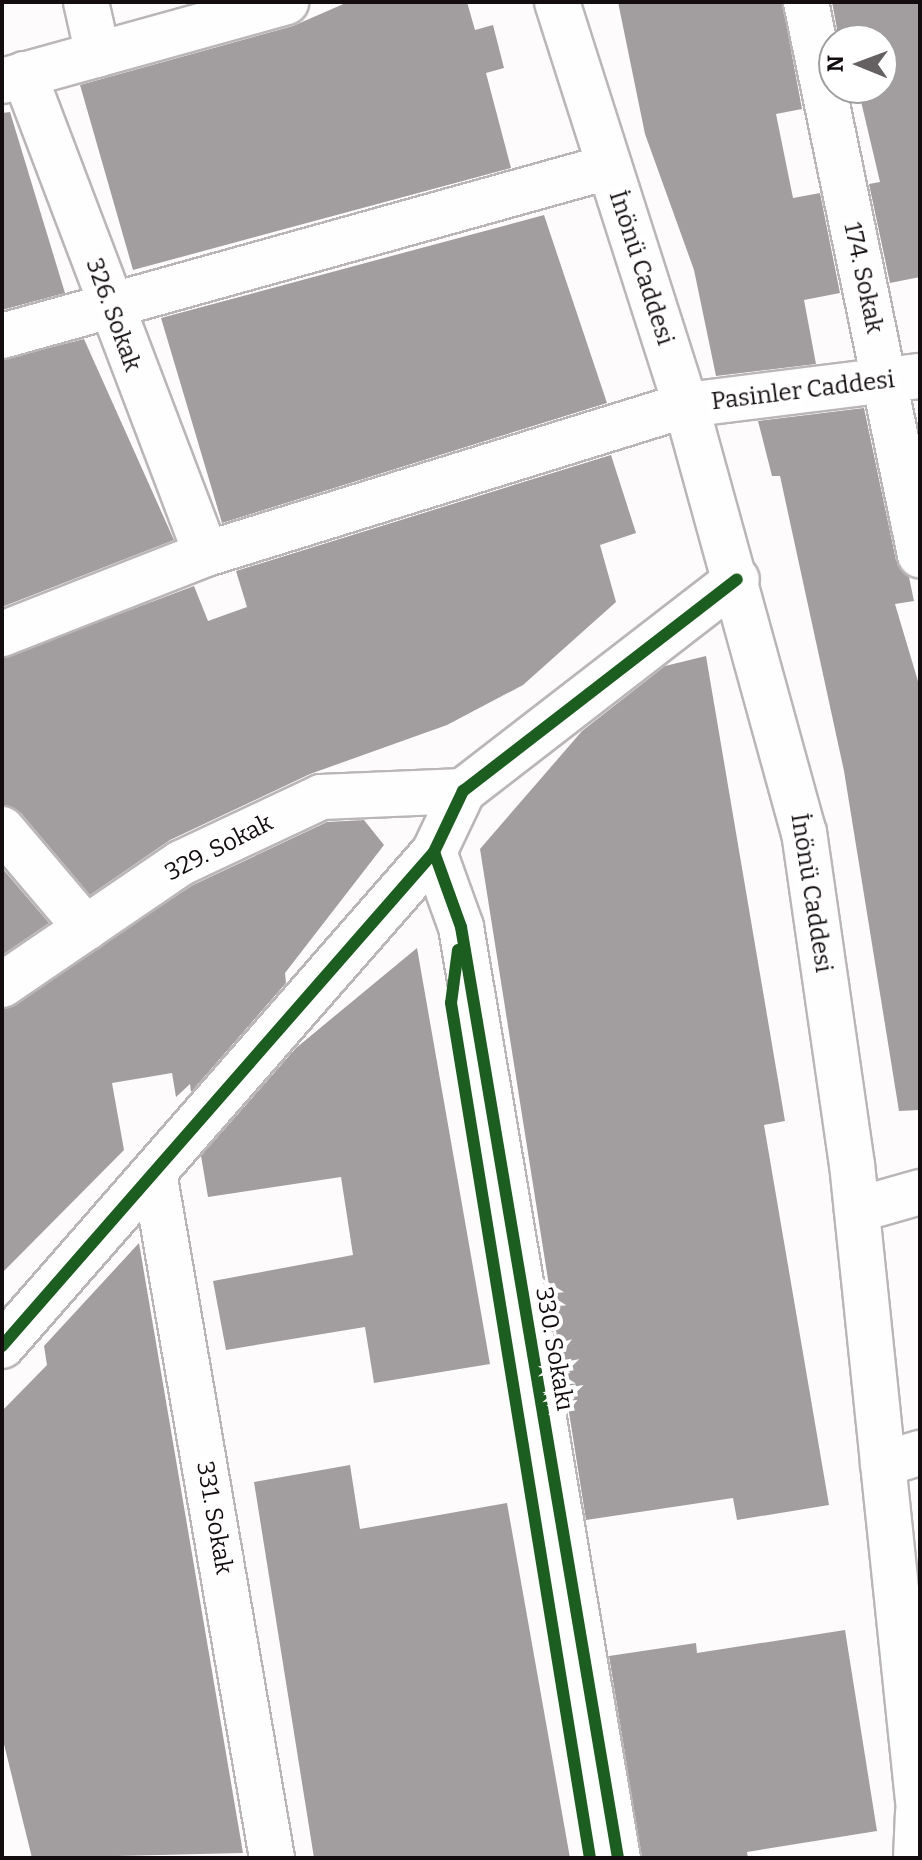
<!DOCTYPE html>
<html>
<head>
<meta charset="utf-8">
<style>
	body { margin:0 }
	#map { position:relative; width:922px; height:1860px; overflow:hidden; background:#fdfbfc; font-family:Bitter,serif }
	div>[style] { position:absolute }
	.building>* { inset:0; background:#a29ea0 }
	.roads { filter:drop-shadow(2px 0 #bab6b7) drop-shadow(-2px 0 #bab6b7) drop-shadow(0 2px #bab6b7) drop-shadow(0 -2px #bab6b7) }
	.minor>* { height:44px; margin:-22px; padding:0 22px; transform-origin:22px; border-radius:22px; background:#fffeff }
	.major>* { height:44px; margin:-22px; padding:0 22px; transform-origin:22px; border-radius:22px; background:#fffeff }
	.cycleway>* { height:12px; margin:-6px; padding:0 6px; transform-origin:6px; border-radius:6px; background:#1b5e20 }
	span { translate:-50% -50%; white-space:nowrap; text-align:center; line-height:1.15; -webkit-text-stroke:8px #fff; paint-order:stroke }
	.street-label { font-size:24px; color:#130d0f }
	.frame { position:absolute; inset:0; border:4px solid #130d0f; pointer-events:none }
	.north { position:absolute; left:818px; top:24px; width:80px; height:80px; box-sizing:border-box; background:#fff; border:2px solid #a19e9f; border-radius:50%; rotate:271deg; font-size:22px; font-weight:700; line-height:32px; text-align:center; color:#130d0f }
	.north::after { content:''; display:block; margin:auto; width:28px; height:36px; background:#656062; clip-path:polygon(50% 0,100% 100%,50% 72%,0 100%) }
</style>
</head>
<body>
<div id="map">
	<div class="building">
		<i style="clip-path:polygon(348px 2px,467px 2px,475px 30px,493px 25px,504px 68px,486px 73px,511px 168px,133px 270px,80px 85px,293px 26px)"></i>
		<i style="clip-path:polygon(618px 2px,782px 2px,802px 109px,776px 114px,793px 198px,820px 193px,840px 293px,804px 300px,816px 364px,716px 376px,694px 270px,645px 134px)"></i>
		<i style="clip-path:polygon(832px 2px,920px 2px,920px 277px,890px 283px,869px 184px,880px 182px,860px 97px,852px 99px,849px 88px,882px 88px,882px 40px,839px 40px)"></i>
		<i style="clip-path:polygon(10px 112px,65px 293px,2px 310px,2px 113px)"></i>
		<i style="clip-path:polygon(544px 215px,607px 403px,222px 523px,161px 318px)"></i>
		<i style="clip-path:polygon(84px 339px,174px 540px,2px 607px,2px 360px)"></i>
		<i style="clip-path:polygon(864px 408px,896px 560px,909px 577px,914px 601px,895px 604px,920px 688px,920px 1110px,899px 1111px,844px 771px,780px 476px,772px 476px,758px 421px)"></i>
		<i style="clip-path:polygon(611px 455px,636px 533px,600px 545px,616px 602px,523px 685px,447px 725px,310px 774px,170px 840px,90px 895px,21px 813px,2px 805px,2px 658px,194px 586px,208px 621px,247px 607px,236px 571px)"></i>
		<i style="clip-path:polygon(706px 656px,785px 1121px,764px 1125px,829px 1505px,737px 1520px,733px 1498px,586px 1520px,480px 849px,582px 731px,665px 666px)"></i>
		<i style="clip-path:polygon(364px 820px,384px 845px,285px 973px,286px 983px,191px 1092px,190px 1084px,176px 1097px,172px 1073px,112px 1083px,124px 1150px,2px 1273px,2px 1010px,193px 885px,327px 822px)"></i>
		<i style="clip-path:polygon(2px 868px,49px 923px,2px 955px)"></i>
		<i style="clip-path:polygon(417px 948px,490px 1364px,374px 1383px,365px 1327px,226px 1350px,213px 1281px,353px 1255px,341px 1177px,208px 1197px,201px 1156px,296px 1048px)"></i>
		<i style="clip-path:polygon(139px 1243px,243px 1853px,32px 1858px,2px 1736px,2px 1411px,47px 1365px,44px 1346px)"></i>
		<i style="clip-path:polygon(350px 1465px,360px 1529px,507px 1503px,570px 1858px,314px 1858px,254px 1482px)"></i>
		<i style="clip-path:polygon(845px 1630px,877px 1831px,747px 1852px,748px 1858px,642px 1858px,609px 1656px,696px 1643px,697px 1653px)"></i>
	</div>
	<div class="roads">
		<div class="minor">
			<i style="left:86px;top:2px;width:54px;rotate:77.2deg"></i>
			<i style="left:806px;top:2px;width:565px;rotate:78.35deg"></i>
			<i style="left:24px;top:74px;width:513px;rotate:69.23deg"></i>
			<i style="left:2px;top:81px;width:295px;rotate:-15.5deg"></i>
			<i style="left:2px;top:336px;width:629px;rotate:-15.58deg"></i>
			<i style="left:2px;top:634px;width:219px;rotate:-21.4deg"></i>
			<i style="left:206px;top:554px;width:503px;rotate:-17.25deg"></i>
			<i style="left:686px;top:405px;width:236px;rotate:-7.1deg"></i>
			<i style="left:2px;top:829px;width:130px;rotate:49.7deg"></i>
			<i style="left:434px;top:852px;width:80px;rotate:70.2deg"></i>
			<i style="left:461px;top:927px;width:944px;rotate:80.43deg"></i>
			<i style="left:2px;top:985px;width:217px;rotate:-34.3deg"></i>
			<i style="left:181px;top:863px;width:155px;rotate:-25.2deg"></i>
			<i style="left:321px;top:797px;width:142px;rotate:-2.4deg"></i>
			<i style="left:155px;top:1178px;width:690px;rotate:80.24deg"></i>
			<i style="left:857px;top:1210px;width:66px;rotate:-15.9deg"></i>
			<i style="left:2px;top:1346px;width:656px;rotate:-48.83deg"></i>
			<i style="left:434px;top:852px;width:68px;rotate:-64.6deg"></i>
			<i style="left:463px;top:791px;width:346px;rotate:-37.7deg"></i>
			<i style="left:883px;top:1464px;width:39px;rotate:-17deg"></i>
		</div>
		<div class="major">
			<i style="left:557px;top:2px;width:423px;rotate:72.3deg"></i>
			<i style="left:686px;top:405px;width:443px;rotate:74.6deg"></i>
			<i style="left:804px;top:832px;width:335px;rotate:81.8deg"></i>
			<i style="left:852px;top:1164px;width:660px;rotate:84.08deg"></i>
			<i style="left:916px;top:1858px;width:45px;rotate:-87.5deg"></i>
		</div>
	</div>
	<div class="cycleway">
		<i style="left:434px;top:852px;width:80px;rotate:70.2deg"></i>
		<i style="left:461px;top:927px;width:944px;rotate:80.43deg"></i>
		<i style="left:458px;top:950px;width:53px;rotate:97.5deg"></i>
		<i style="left:451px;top:1003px;width:866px;rotate:80.77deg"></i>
		<i style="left:2px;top:1346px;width:656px;rotate:-48.83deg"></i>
		<i style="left:434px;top:852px;width:68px;rotate:-64.6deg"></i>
		<i style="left:463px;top:791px;width:346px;rotate:-37.7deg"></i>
	</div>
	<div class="street-label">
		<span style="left:641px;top:268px;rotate:72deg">İnönü Caddesi</span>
		<span style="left:863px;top:278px;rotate:78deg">174. Sokak</span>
		<span style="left:113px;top:315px;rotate:70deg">326. Sokak</span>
		<span style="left:803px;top:391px;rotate:-7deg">Pasinler Caddesi</span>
		<span style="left:219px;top:848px;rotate:-27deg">329. Sokak</span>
		<span style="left:811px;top:893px;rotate:81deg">İnönü Caddesi</span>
		<span style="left:554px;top:1349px;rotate:80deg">330. Sokakı</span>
		<span style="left:214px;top:1518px;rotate:80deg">331. Sokak</span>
	</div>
	<div class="frame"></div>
	<div class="north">N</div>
</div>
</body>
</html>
